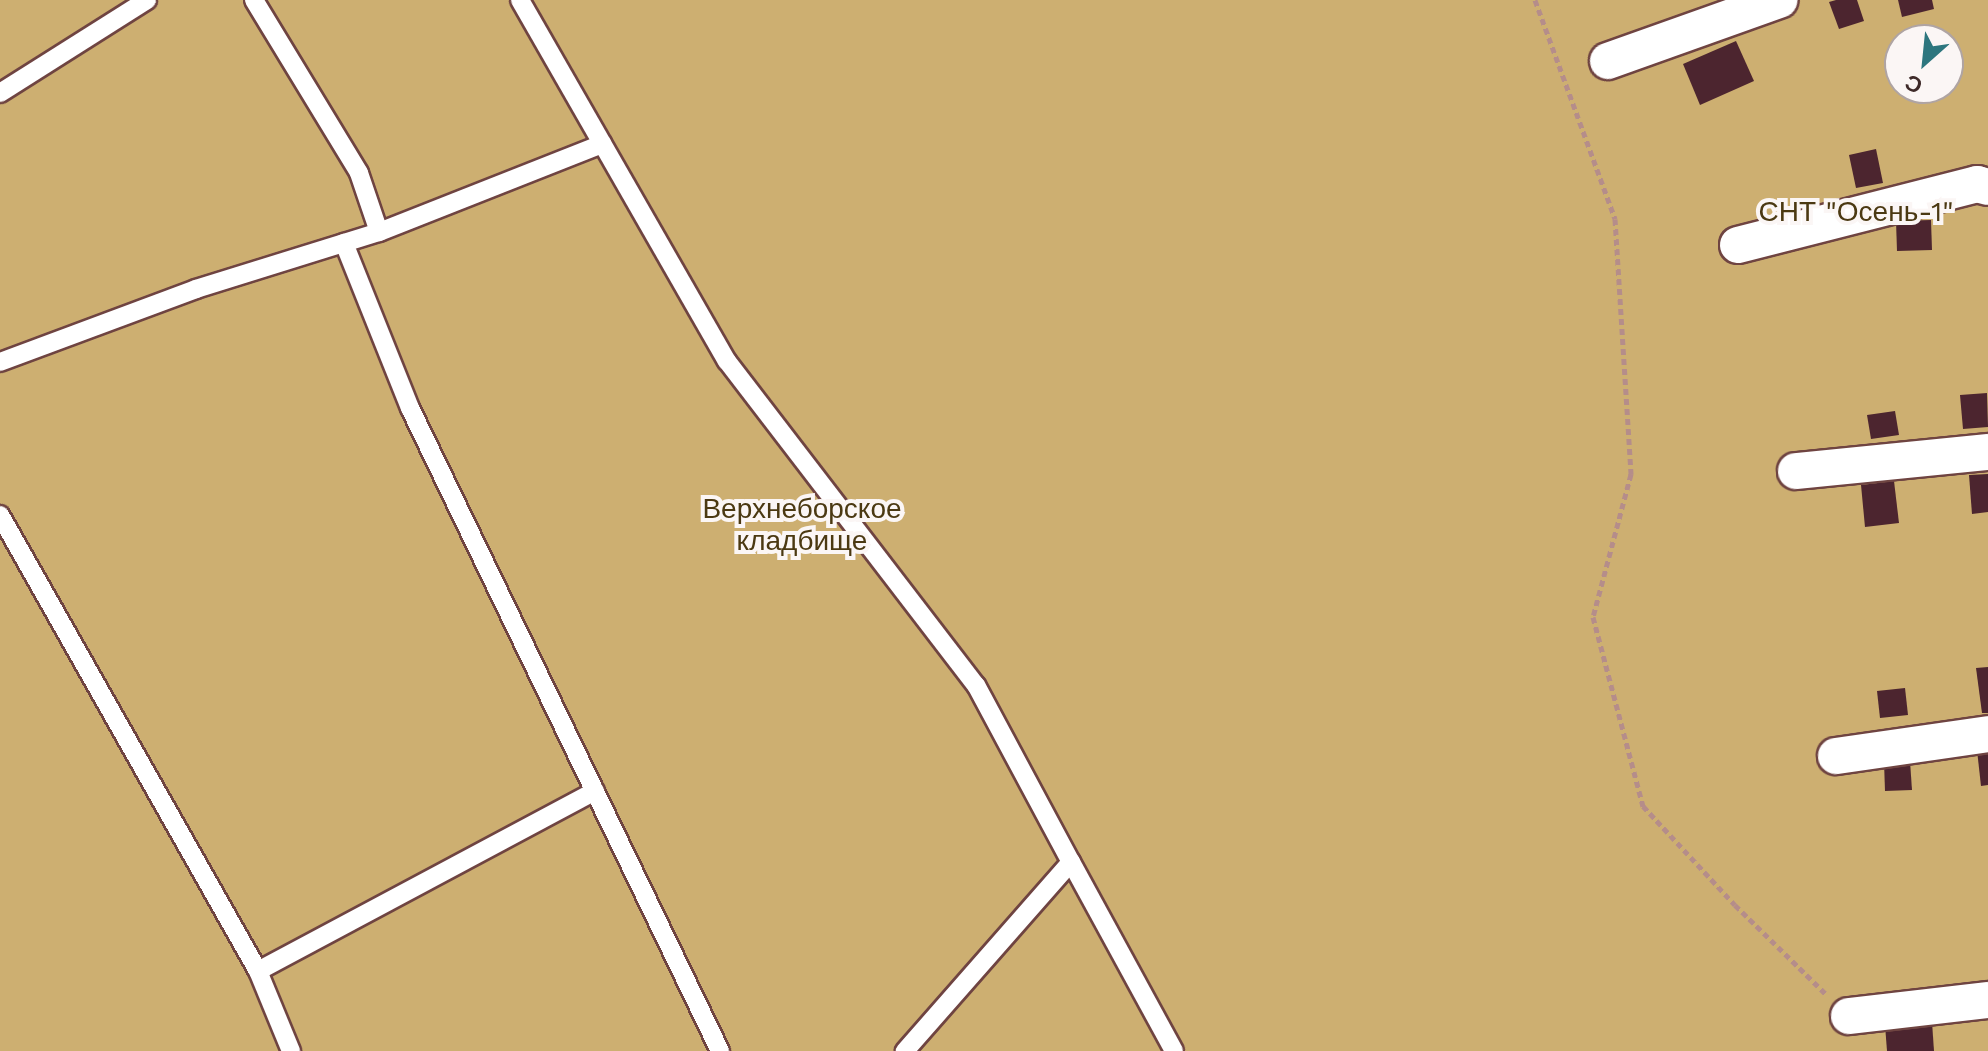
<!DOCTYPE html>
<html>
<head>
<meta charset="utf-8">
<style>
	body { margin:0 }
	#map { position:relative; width:1988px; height:1051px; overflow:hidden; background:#fcc8c3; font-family:"Work Sans",sans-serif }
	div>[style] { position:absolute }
	.green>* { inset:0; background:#cdaf71 }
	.building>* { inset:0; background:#4c252f }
	.path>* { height:5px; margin-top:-2.5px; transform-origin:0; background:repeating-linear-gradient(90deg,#b58d8a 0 6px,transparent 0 10px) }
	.roads { filter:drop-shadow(2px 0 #6f4441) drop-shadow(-2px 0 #6f4441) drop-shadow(0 2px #6f4441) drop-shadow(0 -2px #6f4441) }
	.lane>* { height:18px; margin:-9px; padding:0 9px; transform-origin:9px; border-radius:9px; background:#fff }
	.street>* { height:36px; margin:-18px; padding:0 18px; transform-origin:18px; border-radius:18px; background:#fff }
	span { translate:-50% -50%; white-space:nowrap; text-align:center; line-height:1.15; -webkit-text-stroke:8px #fbf6f5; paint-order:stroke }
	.park-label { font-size:28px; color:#4b3912 }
	.north { position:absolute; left:1884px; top:24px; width:80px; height:80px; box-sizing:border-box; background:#fbf6f5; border:2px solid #afa4a3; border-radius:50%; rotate:207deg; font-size:22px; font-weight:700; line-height:32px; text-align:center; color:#3e2a29 }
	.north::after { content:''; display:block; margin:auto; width:28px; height:36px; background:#2d767e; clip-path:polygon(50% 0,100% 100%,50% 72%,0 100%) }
</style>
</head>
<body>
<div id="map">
	<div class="green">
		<i style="clip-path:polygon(evenodd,0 0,1988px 0,1988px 1051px,0 1051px,0 0,1900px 40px,1948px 40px,1948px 88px,1900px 88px,1900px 40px)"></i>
	</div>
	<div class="building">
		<i style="clip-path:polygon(1836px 0,1857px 0,1864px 21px,1839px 29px,1829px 2px)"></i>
		<i style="clip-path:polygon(1898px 0,1932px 0,1934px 9px,1902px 17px)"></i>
		<i style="clip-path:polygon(1736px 41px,1754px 81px,1700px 105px,1683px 64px)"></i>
		<i style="clip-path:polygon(1876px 149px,1883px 183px,1856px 188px,1849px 155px)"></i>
		<i style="clip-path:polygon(1931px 220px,1932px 250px,1897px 251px,1896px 221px)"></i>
		<i style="clip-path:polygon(1987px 393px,1988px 427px,1963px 429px,1960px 395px)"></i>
		<i style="clip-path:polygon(1895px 411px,1899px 435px,1871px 439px,1867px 415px)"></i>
		<i style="clip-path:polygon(1988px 474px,1988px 512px,1972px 514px,1969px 475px)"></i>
		<i style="clip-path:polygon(1894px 481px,1899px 523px,1865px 527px,1861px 485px)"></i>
		<i style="clip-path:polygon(1988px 667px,1988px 713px,1982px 713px,1976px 668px)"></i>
		<i style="clip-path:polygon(1905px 688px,1908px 715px,1880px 718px,1877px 691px)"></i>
		<i style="clip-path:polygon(1988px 749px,1988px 785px,1981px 786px,1977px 750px)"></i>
		<i style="clip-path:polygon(1910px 761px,1912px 790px,1885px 791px,1884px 762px)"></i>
		<i style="clip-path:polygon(1932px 1022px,1934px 1051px,1887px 1051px,1885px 1025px)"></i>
	</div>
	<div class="path">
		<i style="left:1535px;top:0;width:233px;rotate:69.9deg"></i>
		<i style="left:1615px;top:219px;width:256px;rotate:86.4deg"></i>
		<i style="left:1631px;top:474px;width:148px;rotate:104.9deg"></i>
		<i style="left:1593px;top:617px;width:196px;rotate:75.2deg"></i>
		<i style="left:1643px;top:806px;width:135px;rotate:47.1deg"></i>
		<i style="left:1735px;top:905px;width:127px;rotate:44.4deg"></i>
	</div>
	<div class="roads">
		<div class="lane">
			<i style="left:254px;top:0;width:202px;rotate:58.7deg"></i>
			<i style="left:359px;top:173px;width:62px;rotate:71.3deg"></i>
			<i style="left:520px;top:0;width:416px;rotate:60.2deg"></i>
			<i style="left:727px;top:361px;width:409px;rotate:52.5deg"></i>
			<i style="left:976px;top:685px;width:201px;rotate:61.8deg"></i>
			<i style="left:1071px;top:862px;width:252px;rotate:131.3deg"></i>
			<i style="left:0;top:93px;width:174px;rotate:-32.3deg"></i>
			<i style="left:344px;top:243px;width:178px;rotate:68.2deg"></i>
			<i style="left:410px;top:408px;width:714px;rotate:64.26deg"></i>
			<i style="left:0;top:362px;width:209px;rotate:-20.4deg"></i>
			<i style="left:196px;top:289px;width:192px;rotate:-17.3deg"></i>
			<i style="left:379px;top:232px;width:240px;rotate:-21.5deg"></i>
			<i style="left:0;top:515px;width:524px;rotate:60.5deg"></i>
			<i style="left:258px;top:971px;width:87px;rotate:67.6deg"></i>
			<i style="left:1071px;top:862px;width:215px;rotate:61.4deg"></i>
			<i style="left:258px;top:971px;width:382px;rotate:-28.1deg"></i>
		</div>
		<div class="street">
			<i style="left:1608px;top:61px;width:182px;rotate:-19.6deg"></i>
			<i style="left:1738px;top:245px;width:247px;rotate:-14.3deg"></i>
			<i style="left:1977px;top:184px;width:11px;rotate:15deg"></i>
			<i style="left:1796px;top:471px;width:193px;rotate:-5.7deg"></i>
			<i style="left:1836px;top:756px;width:154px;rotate:-8.2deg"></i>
			<i style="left:1849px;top:1016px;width:140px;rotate:-6.6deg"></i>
		</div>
	</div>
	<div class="park-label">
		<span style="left:1856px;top:212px">СНТ "Осень-1"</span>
		<span style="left:802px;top:525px">Верхнеборское<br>кладбище</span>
	</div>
	<div class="north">С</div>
</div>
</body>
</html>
